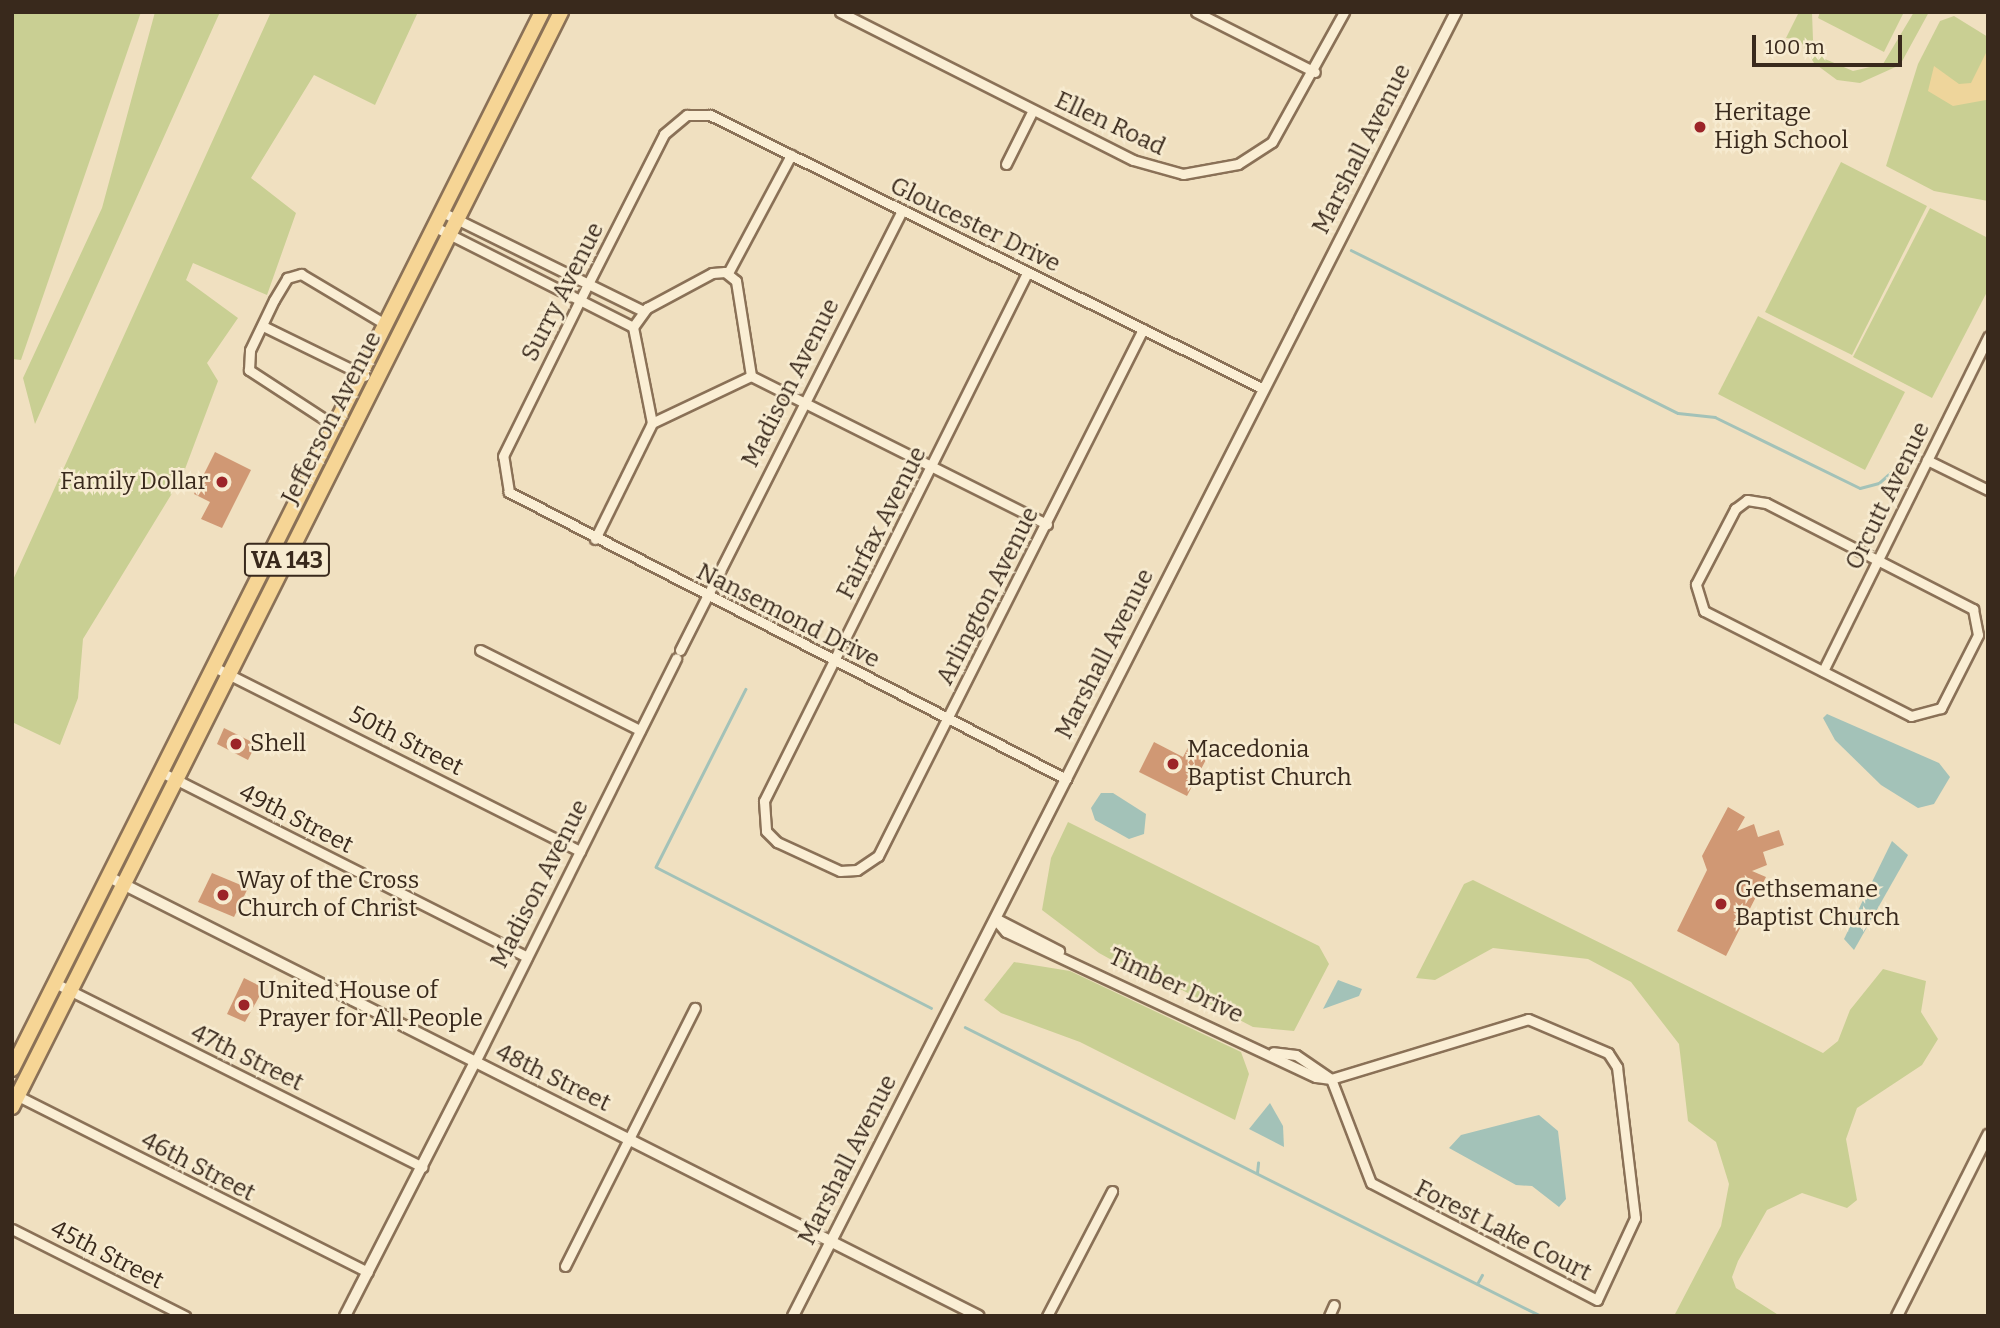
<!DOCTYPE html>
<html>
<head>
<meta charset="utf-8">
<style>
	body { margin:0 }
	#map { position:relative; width:2000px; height:1328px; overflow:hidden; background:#f0e0c0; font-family:Bitter,serif }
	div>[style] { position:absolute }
	.green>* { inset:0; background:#c9cf93 }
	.sand>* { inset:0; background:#eed59b }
	.water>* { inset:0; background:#a3c2b8 }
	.stream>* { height:2.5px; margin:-1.25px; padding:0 1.25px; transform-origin:1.25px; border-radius:1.25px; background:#a3c2b8 }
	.building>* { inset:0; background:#d09874 }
	.roads { filter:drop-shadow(2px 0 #8a7157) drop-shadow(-2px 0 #8a7157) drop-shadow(0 2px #8a7157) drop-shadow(0 -2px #8a7157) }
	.minor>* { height:9px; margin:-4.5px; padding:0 4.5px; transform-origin:4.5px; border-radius:4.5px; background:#faeed4 }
	.tertiary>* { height:10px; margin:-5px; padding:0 5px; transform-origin:5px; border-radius:5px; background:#faeed4 }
	.primary>* { height:14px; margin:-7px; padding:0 7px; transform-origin:7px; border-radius:7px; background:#f6d595 }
	.dots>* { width:19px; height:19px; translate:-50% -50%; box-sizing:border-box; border:4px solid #f7ebd0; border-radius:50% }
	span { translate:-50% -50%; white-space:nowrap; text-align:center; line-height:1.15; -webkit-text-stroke:5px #f7ebd0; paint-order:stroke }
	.shield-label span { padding:2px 5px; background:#f7ebd0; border:2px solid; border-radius:5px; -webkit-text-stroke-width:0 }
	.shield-label { font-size:23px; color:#39291c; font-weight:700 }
	.poi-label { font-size:24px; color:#39291c }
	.left { translate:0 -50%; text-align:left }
	.right { translate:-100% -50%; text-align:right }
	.street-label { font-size:24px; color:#39291c }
	.frame { position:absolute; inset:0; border:14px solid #39291c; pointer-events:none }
	.scale { position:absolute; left:1752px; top:35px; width:150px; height:32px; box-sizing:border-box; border:4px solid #39291c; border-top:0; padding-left:9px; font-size:21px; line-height:24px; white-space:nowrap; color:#39291c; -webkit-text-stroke:5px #f7ebd0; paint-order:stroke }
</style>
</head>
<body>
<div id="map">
	<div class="green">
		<i style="clip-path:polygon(12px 12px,141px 12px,21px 360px,12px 359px)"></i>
		<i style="clip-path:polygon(155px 12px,220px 12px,35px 424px,23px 378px,102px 208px)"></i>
		<i style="clip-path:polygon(271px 12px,418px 12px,375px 105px,314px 75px,251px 178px,296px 213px,267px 295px,193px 263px,186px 280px,238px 318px,207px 363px,218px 381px,182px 477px,83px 639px,78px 698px,60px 745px,12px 722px,12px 582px)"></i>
		<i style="clip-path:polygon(1799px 12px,1812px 12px,1813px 40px,1825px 59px,1853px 71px,1883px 64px,1914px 12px,1929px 12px,1900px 65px,1860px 83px,1837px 80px,1814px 63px,1800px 40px,1786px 38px)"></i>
		<i style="clip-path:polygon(1820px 12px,1904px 12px,1884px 52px,1818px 18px)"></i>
		<i style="clip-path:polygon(1954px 16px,1988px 37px,1988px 201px,1934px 191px,1886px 166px,1918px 64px,1940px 21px)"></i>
		<i style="clip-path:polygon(1841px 162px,1927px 206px,1852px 355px,1765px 312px)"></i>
		<i style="clip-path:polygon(1930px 208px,1988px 238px,1988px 290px,1932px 398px,1853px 357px)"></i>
		<i style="clip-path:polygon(1758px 316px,1905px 392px,1865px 470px,1718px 394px)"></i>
		<i style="clip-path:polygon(1068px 822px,1319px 946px,1329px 964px,1294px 1031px,1253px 1027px,1182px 990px,1159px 986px,1099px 953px,1042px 910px,1051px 858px)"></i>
		<i style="clip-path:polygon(1473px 880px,1823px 1053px,1838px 1041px,1850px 1010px,1883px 969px,1926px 981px,1921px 1012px,1938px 1039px,1922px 1065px,1857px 1108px,1846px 1139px,1857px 1200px,1847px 1208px,1802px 1193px,1767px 1210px,1738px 1261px,1732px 1277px,1736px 1288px,1780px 1316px,1674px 1316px,1721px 1226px,1729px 1184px,1716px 1142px,1688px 1121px,1679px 1044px,1631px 982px,1588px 959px,1493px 948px,1435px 980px,1416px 978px,1464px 884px)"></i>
		<i style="clip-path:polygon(1014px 962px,1070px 971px,1241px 1052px,1249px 1074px,1235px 1120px,1080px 1042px,1001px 1013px,984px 1000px)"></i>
	</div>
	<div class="sand">
		<i style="clip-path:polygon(1988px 49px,1986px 100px,1953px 106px,1928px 91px,1934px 66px,1959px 84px,1971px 83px)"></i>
	</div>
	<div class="water">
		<i style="clip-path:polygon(1827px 714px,1939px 763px,1950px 777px,1934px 804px,1918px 808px,1881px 785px,1835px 740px,1823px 718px)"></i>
		<i style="clip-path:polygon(1101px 793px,1113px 793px,1146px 814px,1144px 834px,1129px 839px,1095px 820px,1091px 808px)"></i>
		<i style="clip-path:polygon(1892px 841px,1908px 855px,1854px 950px,1844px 939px)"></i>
		<i style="clip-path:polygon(1338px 980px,1362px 989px,1359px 996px,1323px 1009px)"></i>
		<i style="clip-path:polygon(1270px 1103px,1283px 1126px,1284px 1147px,1249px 1129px)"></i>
		<i style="clip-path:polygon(1539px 1115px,1558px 1131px,1566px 1199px,1559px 1207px,1532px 1186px,1516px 1185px,1449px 1148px,1461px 1135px)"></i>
	</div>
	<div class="stream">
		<i style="left:1351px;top:250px;width:365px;rotate:26.5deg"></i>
		<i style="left:1678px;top:413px;width:37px;rotate:6deg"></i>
		<i style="left:1715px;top:417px;width:161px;rotate:26.1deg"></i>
		<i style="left:1860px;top:488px;width:20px;rotate:-15deg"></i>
		<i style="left:1879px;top:483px;width:31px;rotate:-42deg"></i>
		<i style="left:746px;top:689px;width:199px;rotate:116.8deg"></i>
		<i style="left:656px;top:867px;width:309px;rotate:27.1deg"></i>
		<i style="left:965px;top:1027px;width:644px;rotate:26.64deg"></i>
		<i style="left:1257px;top:1173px;width:10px;rotate:-84deg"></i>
		<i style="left:1477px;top:1284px;width:10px;rotate:-61deg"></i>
	</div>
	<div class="building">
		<i style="clip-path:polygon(215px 452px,251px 470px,222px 528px,201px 519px,210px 502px,194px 494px)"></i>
		<i style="clip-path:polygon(224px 728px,256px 744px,248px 760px,217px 744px)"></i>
		<i style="clip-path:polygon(1154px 742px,1183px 757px,1191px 742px,1210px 752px,1187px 796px,1139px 772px)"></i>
		<i style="clip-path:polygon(1728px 807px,1745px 817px,1737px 831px,1754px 824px,1758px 837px,1779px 830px,1784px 845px,1763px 852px,1767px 865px,1752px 871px,1766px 877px,1726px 956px,1677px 931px,1707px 870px,1702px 856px)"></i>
		<i style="clip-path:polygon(212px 873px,248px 888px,234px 917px,198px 902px)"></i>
		<i style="clip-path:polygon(244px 978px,264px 988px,245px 1022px,227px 1014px)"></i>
	</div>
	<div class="roads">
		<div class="minor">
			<i style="left:840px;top:12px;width:328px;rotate:26.8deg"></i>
			<i style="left:1133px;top:160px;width:52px;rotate:15.6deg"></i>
			<i style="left:1183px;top:174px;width:56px;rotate:-10.3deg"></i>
			<i style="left:1238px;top:164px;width:40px;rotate:-32.9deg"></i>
			<i style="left:1272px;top:142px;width:149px;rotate:-61deg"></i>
			<i style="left:1196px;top:12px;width:133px;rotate:26.8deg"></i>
			<i style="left:1006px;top:164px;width:60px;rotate:-63.4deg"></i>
			<i style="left:442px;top:212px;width:224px;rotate:26.2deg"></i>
			<i style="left:435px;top:227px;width:222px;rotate:26.8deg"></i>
			<i style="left:712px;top:273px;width:13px;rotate:-4deg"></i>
			<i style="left:725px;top:272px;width:14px;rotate:39deg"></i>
			<i style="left:736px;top:281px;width:96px;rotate:81deg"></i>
			<i style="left:751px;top:376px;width:110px;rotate:154.6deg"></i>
			<i style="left:652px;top:423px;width:98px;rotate:-101.2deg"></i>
			<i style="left:633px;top:327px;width:24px;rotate:-54deg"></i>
			<i style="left:647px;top:308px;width:74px;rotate:-28.3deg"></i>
			<i style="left:728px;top:273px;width:134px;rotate:-61.9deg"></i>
			<i style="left:1027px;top:273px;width:590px;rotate:116.48deg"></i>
			<i style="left:764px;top:801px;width:30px;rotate:86deg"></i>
			<i style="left:766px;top:831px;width:16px;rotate:45deg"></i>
			<i style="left:777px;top:842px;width:69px;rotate:24.7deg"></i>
			<i style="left:840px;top:871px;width:17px;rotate:-3deg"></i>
			<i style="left:857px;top:870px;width:25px;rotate:-34deg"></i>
			<i style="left:878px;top:856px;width:590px;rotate:-63.3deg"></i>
			<i style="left:265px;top:327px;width:111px;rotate:26.1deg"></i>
			<i style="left:751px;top:376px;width:331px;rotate:26.6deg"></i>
			<i style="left:335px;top:426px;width:103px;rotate:-146.9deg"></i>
			<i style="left:249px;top:370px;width:20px;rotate:-87deg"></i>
			<i style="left:250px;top:350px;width:55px;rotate:-64.4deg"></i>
			<i style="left:274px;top:300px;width:26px;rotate:-59deg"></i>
			<i style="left:287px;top:278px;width:15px;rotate:-16deg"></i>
			<i style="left:301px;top:274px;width:98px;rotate:30.8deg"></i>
			<i style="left:1927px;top:460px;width:68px;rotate:26.2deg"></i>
			<i style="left:1747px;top:500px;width:19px;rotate:9deg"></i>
			<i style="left:1766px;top:503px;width:233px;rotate:27.1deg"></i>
			<i style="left:1973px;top:609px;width:26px;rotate:79deg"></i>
			<i style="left:1978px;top:635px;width:82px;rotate:116.9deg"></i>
			<i style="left:1941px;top:708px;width:31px;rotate:165deg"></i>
			<i style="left:1911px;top:716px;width:232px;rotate:-153.1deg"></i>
			<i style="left:1704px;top:611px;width:28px;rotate:-107deg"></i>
			<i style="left:1696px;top:584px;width:85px;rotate:-62.5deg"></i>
			<i style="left:1735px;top:509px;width:15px;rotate:-37deg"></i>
			<i style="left:595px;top:539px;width:129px;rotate:-63.8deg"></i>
			<i style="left:480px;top:650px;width:179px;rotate:26.6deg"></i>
			<i style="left:680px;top:650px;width:493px;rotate:-63.2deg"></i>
			<i style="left:214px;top:667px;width:410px;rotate:26.7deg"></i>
			<i style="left:1823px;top:671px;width:373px;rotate:-63.7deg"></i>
			<i style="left:161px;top:772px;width:410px;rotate:26.8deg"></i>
			<i style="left:1066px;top:779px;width:627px;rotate:-152.74deg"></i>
			<i style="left:509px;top:492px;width:36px;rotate:-99deg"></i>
			<i style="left:503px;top:456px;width:192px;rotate:-63.7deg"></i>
			<i style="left:588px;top:284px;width:168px;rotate:-63.1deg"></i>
			<i style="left:664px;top:134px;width:30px;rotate:-40deg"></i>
			<i style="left:687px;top:115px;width:23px"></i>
			<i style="left:710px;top:115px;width:616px;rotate:26.32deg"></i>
			<i style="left:995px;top:919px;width:17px;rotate:50deg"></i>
			<i style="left:1006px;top:932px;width:342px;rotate:25.1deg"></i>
			<i style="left:1316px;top:1077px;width:15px;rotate:8deg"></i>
			<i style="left:1331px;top:1079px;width:206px;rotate:-16.9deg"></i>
			<i style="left:1528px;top:1019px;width:87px;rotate:23deg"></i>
			<i style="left:1608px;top:1053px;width:17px;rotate:57deg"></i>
			<i style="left:1617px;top:1067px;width:152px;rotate:83.2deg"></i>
			<i style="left:1635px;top:1218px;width:90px;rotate:114.9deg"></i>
			<i style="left:1597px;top:1300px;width:254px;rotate:-152.6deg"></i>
			<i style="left:1371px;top:1183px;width:111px;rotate:-111deg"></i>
			<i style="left:1331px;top:1079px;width:42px;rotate:-145.6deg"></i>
			<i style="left:1296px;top:1055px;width:23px;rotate:-173deg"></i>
			<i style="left:997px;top:919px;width:70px;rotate:27.3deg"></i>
			<i style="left:55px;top:983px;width:411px;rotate:26.6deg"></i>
			<i style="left:475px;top:1062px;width:451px;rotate:-63.5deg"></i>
			<i style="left:14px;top:1094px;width:396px;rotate:26.7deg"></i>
			<i style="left:12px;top:1229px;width:194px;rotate:26.7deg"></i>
			<i style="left:565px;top:1266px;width:289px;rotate:-63.3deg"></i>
			<i style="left:1047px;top:1316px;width:141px;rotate:-62.5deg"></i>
			<i style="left:1329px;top:1316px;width:12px;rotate:-66deg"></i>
		</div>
		<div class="tertiary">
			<i style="left:109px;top:877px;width:974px;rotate:26.78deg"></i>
			<i style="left:345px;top:1316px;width:285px;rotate:-62.9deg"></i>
			<i style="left:793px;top:1316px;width:1463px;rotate:-63.05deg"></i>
			<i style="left:1897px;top:1316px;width:203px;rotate:-63.3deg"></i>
		</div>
		<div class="primary">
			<i style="left:12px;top:1069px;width:1182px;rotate:-63.37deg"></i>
			<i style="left:12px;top:1107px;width:1225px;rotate:-63.37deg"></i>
		</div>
	</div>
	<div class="dots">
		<i style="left:1700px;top:127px;background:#9c2428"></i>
		<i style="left:222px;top:482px;background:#9c2428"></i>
		<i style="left:236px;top:744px;background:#9c2428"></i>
		<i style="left:1173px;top:764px;background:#9c2428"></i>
		<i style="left:223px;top:895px;background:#9c2428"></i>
		<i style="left:1721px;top:904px;background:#9c2428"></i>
		<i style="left:244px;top:1005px;background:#9c2428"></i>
	</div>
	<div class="shield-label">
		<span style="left:287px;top:560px">VA 143</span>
	</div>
	<div class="poi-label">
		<span class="left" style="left:1714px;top:127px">Heritage<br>High School</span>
		<span class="right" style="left:208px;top:482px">Family Dollar</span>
		<span class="left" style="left:250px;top:744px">Shell</span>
		<span class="left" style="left:1187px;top:764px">Macedonia<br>Baptist Church</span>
		<span class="left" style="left:237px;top:895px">Way of the Cross<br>Church of Christ</span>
		<span class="left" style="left:1735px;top:904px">Gethsemane<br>Baptist Church</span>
		<span class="left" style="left:258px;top:1005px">United House of<br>Prayer for All People</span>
	</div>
	<div class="street-label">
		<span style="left:1110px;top:124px;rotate:25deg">Ellen Road</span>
		<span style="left:1362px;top:149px;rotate:-63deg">Marshall Avenue</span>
		<span style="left:975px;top:225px;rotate:26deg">Gloucester Drive</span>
		<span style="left:563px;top:292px;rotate:-63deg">Surry Avenue</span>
		<span style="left:791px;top:383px;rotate:-63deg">Madison Avenue</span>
		<span style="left:332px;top:418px;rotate:-63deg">Jefferson Avenue</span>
		<span style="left:1888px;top:496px;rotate:-64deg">Orcutt Avenue</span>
		<span style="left:882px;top:523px;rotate:-63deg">Fairfax Avenue</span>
		<span style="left:988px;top:596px;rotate:-63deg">Arlington Avenue</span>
		<span style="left:788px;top:616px;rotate:27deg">Nansemond Drive</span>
		<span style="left:1105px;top:654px;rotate:-63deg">Marshall Avenue</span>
		<span style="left:406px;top:741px;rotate:27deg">50th Street</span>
		<span style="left:296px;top:819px;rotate:27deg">49th Street</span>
		<span style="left:540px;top:884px;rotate:-63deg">Madison Avenue</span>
		<span style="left:1176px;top:986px;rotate:25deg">Timber Drive</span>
		<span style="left:247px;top:1058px;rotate:26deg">47th Street</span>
		<span style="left:553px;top:1078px;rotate:26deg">48th Street</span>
		<span style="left:848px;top:1160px;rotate:-63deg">Marshall Avenue</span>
		<span style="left:198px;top:1167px;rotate:27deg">46th Street</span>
		<span style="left:1503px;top:1231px;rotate:27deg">Forest Lake Court</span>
		<span style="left:107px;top:1255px;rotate:27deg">45th Street</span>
	</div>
	<div class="frame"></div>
	<div class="scale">100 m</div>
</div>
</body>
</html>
